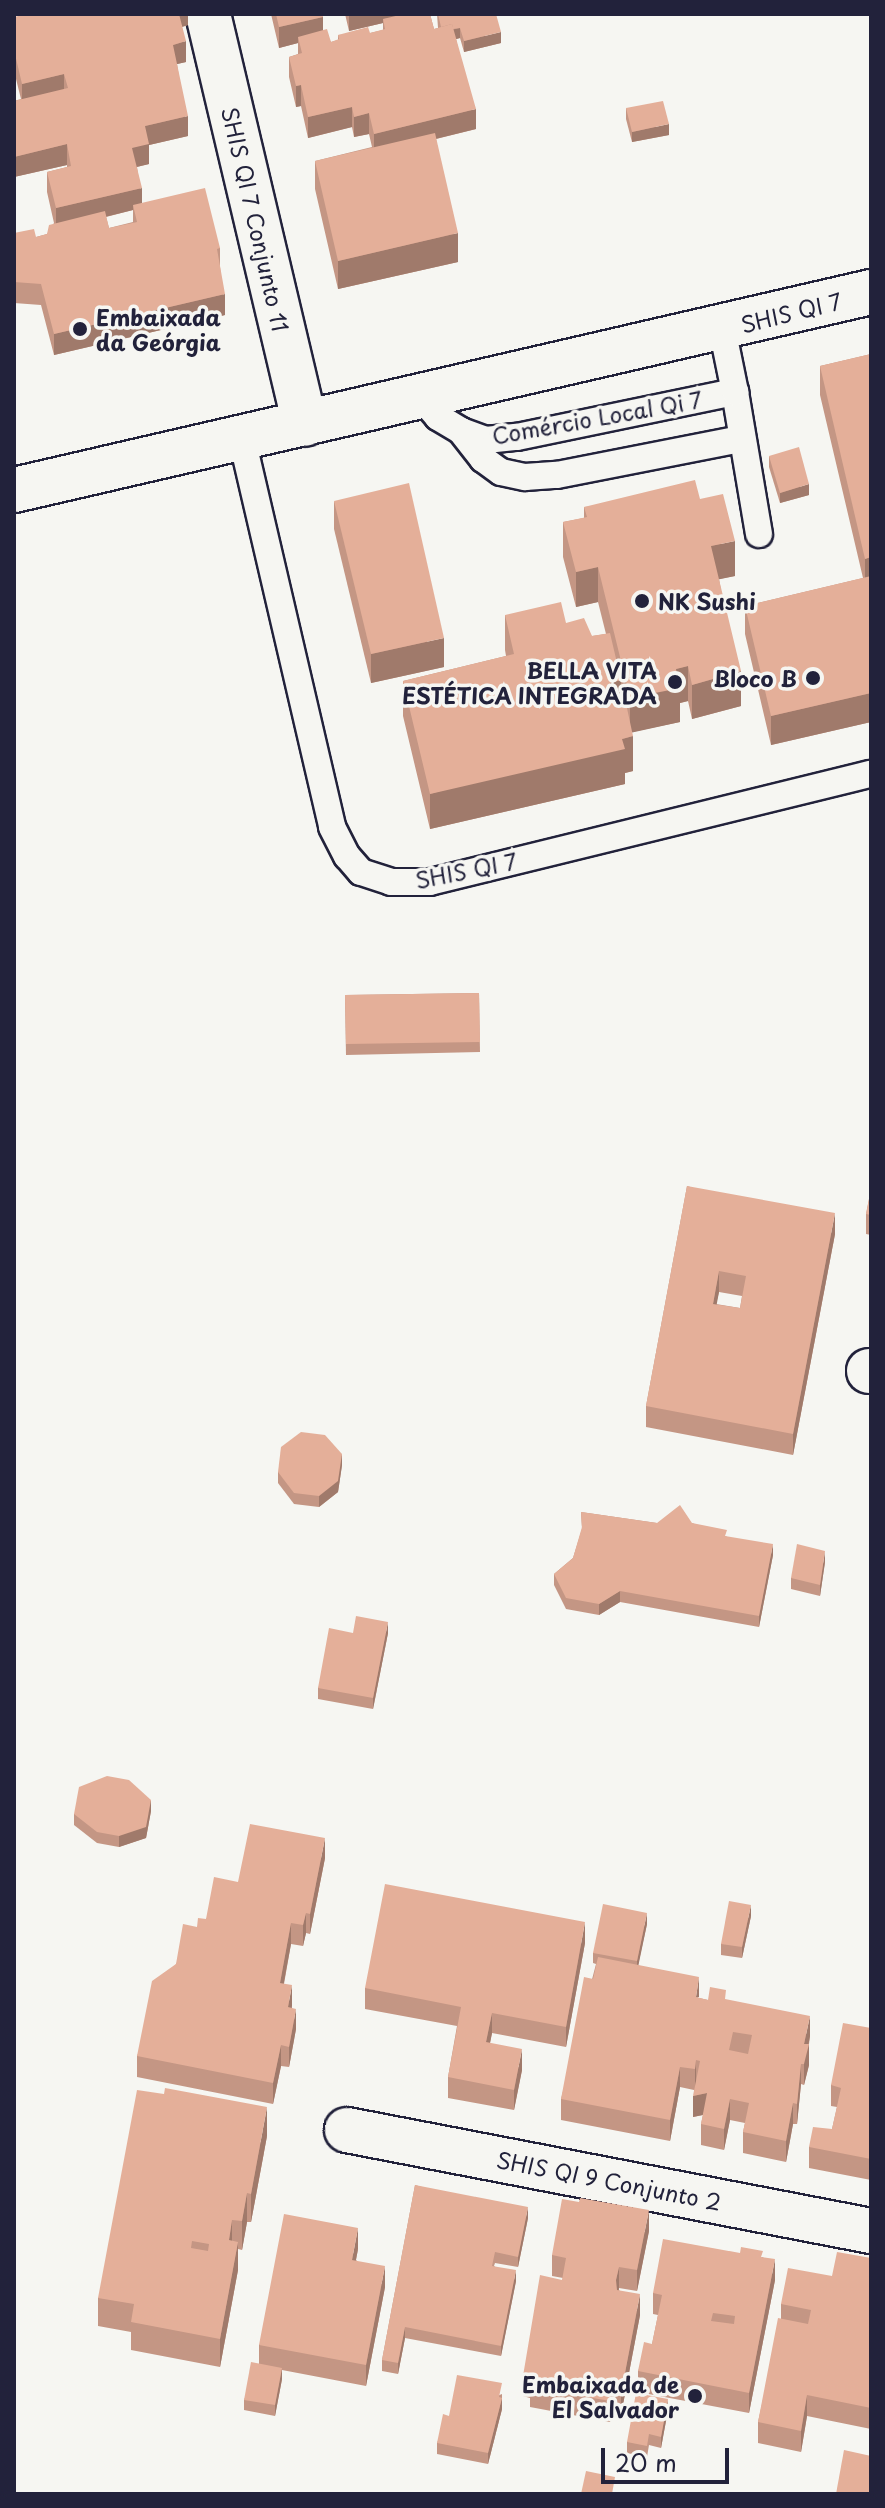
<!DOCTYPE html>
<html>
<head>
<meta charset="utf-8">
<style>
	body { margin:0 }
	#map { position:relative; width:885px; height:2508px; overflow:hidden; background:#f6f6f2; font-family:"Playpen Sans",sans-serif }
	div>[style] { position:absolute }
	.roads { filter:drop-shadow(2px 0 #22223b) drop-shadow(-2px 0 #22223b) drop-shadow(0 2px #22223b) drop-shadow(0 -2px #22223b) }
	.service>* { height:26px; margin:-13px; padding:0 13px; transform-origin:13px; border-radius:13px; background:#f6f6f2 }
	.minor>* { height:44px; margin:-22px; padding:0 22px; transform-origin:22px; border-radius:22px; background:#f6f6f2 }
	.tertiary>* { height:44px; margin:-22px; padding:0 22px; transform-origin:22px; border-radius:22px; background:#f6f6f2 }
	.wall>* { inset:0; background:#c49684 }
	.shaded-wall>* { inset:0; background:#a07a6b }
	.building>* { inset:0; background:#e4af99 }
	.dots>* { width:22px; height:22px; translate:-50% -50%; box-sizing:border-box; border:4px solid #f6f6f2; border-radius:50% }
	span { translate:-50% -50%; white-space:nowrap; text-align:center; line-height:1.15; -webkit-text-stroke:7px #f6f6f2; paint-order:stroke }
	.street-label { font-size:22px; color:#22223b }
	.poi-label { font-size:22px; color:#22223b; font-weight:700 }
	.left { translate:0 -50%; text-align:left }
	.right { translate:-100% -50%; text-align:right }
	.frame { position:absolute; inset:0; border:16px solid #22223b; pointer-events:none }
	.scale { position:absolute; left:601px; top:2448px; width:128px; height:36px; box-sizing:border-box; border:4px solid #22223b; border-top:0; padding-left:10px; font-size:24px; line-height:28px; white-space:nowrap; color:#22223b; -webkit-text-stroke:6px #f6f6f2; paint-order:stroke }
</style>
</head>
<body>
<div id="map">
	<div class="roads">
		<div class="service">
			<i style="left:735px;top:392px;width:144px;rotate:80.4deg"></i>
			<i style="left:419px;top:395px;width:29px;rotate:49deg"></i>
			<i style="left:438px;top:417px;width:27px;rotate:31deg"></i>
			<i style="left:461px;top:431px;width:27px;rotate:20deg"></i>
			<i style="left:486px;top:440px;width:31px;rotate:-6deg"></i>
			<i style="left:517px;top:437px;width:223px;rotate:-11.7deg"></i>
			<i style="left:735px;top:392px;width:65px;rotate:-101.5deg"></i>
			<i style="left:461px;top:431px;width:36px;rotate:52deg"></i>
			<i style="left:483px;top:459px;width:22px;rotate:36deg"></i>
			<i style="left:501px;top:472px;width:25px;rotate:12deg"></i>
			<i style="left:525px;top:477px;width:32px;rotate:-4deg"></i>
			<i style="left:557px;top:475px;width:187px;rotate:-11.1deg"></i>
			<i style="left:242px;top:439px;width:398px;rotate:76.9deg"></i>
			<i style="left:332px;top:827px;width:33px;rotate:63deg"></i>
			<i style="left:347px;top:856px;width:21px;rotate:49deg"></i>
			<i style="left:361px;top:872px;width:32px;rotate:18deg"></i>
			<i style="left:391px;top:882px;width:39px"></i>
			<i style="left:430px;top:882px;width:454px;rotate:-13.8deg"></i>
		</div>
		<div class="minor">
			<i style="left:208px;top:14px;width:421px;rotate:76.7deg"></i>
			<i style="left:869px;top:1371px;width:2px"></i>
			<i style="left:347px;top:2130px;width:534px;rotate:10.91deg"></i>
		</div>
		<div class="tertiary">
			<i style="left:14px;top:490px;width:880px;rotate:-13.01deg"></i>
		</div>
	</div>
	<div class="wall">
		<i style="clip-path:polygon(evenodd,188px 14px,188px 25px,182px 27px,186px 62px,177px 64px,188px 136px,149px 145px,149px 164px,137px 167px,142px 203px,220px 248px,220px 267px,225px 315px,54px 355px,41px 305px,14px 303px,14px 233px,36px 237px,47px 234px,54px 223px,47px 192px,47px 172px,67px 167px,67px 165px,14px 177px,14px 101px,21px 99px,14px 71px,14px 17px,188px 14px,133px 210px,133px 222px,109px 228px,106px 217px,133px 210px)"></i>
		<i style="clip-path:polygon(271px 14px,323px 14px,323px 30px,331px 42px,338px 40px,338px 35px,370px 33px,383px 30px,383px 23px,349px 31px,345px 14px,430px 14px,434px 29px,438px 28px,437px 14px,501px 43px,464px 52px,460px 38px,456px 39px,476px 129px,436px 139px,458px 262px,338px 289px,315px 189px,315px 161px,372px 147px,369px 134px,354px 137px,352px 127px,308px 138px,301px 106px,296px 107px,289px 77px,289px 57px,298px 54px,298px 43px,279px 48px)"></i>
		<i style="clip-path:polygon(626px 108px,669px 135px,632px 142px,626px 119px)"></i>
		<i style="clip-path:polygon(871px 354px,871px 722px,771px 745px,745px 634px,745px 606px,863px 578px,820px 395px,820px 366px)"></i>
		<i style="clip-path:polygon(769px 456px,809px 495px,780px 503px,769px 467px)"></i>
		<i style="clip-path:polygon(700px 499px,735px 576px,719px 579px,741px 706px,692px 719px,688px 701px,680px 703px,680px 722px,632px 732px,633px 771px,625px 773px,625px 784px,430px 829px,403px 716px,403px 681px,506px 656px,505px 650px,505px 615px,566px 623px,592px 636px,606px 634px,598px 602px,576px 607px,563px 557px,563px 522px,584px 518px,584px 507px)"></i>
		<i style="clip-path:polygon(334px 501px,444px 667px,371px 683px,334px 529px)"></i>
		<i style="clip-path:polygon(479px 993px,480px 1052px,346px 1055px,345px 995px)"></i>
		<i style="clip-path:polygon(evenodd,687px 1186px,835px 1234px,793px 1455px,646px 1427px,646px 1406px,687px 1186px,719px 1292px,742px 1296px,740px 1308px,716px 1304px,719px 1292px)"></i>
		<i style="clip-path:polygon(871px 1189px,871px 1235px,866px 1234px,866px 1214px)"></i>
		<i style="clip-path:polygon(342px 1465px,338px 1492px,319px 1507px,294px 1504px,278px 1483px,278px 1472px)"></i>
		<i style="clip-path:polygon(581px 1512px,657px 1523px,692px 1523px,773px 1555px,759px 1627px,620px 1602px,599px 1615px,566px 1609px,554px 1585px,554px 1574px,573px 1558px,582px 1529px)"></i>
		<i style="clip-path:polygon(825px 1562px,820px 1596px,791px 1589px,791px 1578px)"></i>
		<i style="clip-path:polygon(353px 1633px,388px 1633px,373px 1709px,318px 1699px,318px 1688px)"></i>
		<i style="clip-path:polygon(151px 1811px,146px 1838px,119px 1847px,97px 1843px,74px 1825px,74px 1814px)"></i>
		<i style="clip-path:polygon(325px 1858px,310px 1934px,306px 1933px,303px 1946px,291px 1944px,284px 1984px,292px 2008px,296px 2029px,289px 2067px,281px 2066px,273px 2104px,137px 2077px,137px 2056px,176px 1964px,197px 1927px,206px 1919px,238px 1882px)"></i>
		<i style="clip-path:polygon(751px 1916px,742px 1958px,721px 1955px,721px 1944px)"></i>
		<i style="clip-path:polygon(647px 1924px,638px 1965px,699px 1998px,708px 2000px,726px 2000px,810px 2036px,809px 2044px,809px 2065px,804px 2085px,801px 2084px,797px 2124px,793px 2124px,786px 2162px,743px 2153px,743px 2132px,745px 2123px,730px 2120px,724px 2150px,701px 2145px,701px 2124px,703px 2115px,693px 2117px,694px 2090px,680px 2087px,670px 2141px,561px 2120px,561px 2099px,596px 1964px,593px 1963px,593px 1953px)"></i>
		<i style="clip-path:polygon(585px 1943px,566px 2047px,492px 2033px,490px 2043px,522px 2070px,514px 2110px,448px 2098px,448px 2077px,457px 2026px,365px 2009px,365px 1988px)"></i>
		<i style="clip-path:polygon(871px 2028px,871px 2180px,809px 2168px,809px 2147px,832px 2129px,837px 2107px,831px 2106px,831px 2085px)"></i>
		<i style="clip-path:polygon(267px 2136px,251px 2222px,247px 2222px,242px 2250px,238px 2249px,238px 2270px,220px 2367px,131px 2350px,131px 2332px,98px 2326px,98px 2298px)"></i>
		<i style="clip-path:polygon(415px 2185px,528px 2218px,518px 2267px,495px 2263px,494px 2266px,516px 2281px,501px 2356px,405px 2338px,398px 2374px,382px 2371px,382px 2360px)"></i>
		<i style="clip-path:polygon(649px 2231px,637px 2291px,619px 2288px,619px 2290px,640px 2315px,621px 2415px,612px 2413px,610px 2422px,530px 2407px,530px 2398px,523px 2396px,523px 2376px,563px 2278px,552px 2276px,552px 2255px)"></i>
		<i style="clip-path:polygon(358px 2249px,356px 2260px,385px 2287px,366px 2386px,282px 2370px,282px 2379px,275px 2416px,244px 2410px,244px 2400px,259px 2364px,259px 2345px)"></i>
		<i style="clip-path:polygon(763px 2257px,775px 2280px,749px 2413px,638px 2392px,638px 2371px,652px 2344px,658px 2315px,653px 2314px,653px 2293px)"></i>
		<i style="clip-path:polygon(871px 2258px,871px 2429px,807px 2416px,801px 2452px,758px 2443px,758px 2422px,781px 2319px,781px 2304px,832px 2276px)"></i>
		<i style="clip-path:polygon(502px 2394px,502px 2409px,488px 2464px,437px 2454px,437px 2443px,449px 2416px)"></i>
		<i style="clip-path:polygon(668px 2410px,661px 2448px,649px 2445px,647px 2457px,627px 2453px,627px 2442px)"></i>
	</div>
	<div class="shaded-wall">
		<i style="clip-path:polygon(178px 14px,188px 14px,188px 25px,178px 28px)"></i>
		<i style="clip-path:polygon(349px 14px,422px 14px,383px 19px,383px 23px,349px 31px)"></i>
		<i style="clip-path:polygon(323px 17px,323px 37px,298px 37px,298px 43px,279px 48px,279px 27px)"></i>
		<i style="clip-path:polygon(460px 28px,460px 38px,442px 43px,442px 32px)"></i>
		<i style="clip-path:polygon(501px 32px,501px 43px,464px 52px,464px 41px)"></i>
		<i style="clip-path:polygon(186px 41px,186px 62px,173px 65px,173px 45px)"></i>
		<i style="clip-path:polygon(64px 74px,64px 94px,22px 104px,22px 84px)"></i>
		<i style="clip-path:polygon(301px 85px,301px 106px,296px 107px,296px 86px)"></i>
		<i style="clip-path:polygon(352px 107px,352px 127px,308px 138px,308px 117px)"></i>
		<i style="clip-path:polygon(476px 109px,476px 129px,374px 154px,374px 134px)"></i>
		<i style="clip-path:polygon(369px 113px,369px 134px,354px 137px,354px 117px)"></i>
		<i style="clip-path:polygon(188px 116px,188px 136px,149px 145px,149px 164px,132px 168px,132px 148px,145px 126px)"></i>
		<i style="clip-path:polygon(669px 124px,669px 135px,632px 142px,632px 132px)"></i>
		<i style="clip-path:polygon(67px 144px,67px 165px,14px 177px,14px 157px)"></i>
		<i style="clip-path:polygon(142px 188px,142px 208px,133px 205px,133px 210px,56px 229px,56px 208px)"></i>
		<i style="clip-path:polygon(458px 233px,458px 262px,338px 289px,338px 261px)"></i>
		<i style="clip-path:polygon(225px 294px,225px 315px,54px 355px,54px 334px)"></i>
		<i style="clip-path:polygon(809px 484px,809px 495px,780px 503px,780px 493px)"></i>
		<i style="clip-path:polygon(735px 541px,735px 576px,711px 581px,711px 546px)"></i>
		<i style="clip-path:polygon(871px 557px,871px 586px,865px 587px,865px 559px)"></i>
		<i style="clip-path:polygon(598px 567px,598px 602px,576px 607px,576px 572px)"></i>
		<i style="clip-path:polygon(444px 638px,444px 667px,371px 683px,371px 654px)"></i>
		<i style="clip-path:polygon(688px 666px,688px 701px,680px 703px,680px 722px,630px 733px,630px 698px,676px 669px)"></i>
		<i style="clip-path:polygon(741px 671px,741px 706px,692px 719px,692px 685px)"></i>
		<i style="clip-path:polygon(621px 680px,621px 715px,610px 718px,610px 683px)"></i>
		<i style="clip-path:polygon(871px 693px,871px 722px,771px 745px,771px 716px)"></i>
		<i style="clip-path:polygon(633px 736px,633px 771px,625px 773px,625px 784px,430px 829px,430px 794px)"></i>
		<i style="clip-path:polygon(835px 1213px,835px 1234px,793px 1455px,793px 1434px)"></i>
		<i style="clip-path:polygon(719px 1271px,719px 1292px,713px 1324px,713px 1304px)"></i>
		<i style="clip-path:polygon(342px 1454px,342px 1465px,338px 1492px,319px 1507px,319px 1496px)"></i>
		<i style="clip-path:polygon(773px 1544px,773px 1555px,759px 1627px,759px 1616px)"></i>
		<i style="clip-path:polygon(825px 1551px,825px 1562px,820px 1596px,820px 1585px)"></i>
		<i style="clip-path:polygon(620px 1591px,620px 1602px,599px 1615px,599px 1604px)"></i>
		<i style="clip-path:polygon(388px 1622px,388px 1633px,373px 1709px,373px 1698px)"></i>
		<i style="clip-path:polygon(151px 1800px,151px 1811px,146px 1838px,119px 1847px,119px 1836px)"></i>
		<i style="clip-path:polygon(325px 1838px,325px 1858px,310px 1934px,310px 1914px)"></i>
		<i style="clip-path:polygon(751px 1905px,751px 1916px,742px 1958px,742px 1947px)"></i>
		<i style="clip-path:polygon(306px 1913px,306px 1933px,303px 1946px,303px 1925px)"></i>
		<i style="clip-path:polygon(647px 1913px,647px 1924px,637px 1972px,637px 1961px)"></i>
		<i style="clip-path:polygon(585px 1922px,585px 1943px,566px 2047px,566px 2027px)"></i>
		<i style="clip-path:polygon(291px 1923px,291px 1944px,280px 2003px,280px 1983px)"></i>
		<i style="clip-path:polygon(699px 1977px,699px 1997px,696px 1997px)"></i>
		<i style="clip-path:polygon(292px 1985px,292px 2006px,288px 2028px,288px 2007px)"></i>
		<i style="clip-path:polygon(296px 2009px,296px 2029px,289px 2067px,289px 2047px)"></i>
		<i style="clip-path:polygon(492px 2013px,492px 2033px,486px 2063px,486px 2042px)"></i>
		<i style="clip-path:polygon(810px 2016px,810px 2036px,807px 2052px,809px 2044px,809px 2065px,804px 2085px,804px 2044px)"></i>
		<i style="clip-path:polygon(281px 2045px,281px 2066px,273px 2104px,273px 2083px)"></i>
		<i style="clip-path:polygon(522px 2049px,522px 2070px,514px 2110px,514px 2090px)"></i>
		<i style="clip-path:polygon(696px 2060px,696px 2081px,695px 2090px,695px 2069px)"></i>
		<i style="clip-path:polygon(801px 2064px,801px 2084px,797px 2124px,797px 2104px)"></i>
		<i style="clip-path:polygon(680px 2067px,680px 2087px,670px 2141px,670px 2120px)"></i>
		<i style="clip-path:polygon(707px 2093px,707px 2114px,693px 2117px,693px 2096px)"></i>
		<i style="clip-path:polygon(730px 2099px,730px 2120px,724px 2150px,724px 2129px)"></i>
		<i style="clip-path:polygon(793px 2103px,793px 2124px,786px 2162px,786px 2141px)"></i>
		<i style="clip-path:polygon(267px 2107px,267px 2136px,251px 2222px,251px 2194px)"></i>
		<i style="clip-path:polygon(247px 2193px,247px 2222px,242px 2250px,242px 2221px)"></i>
		<i style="clip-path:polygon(528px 2207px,528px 2218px,518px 2267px,518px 2257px)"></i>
		<i style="clip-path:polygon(649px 2210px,649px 2231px,637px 2291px,637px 2270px)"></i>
		<i style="clip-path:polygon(232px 2220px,232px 2248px,229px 2240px)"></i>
		<i style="clip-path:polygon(358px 2228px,358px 2249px,352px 2280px,352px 2260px)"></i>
		<i style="clip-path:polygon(238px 2242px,238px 2270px,220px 2367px,220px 2339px)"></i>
		<i style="clip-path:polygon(775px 2259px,775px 2280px,749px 2413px,749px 2393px)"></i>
		<i style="clip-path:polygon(385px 2266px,385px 2287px,366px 2386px,366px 2365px)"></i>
		<i style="clip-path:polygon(619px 2267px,619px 2288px,616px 2301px,616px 2280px)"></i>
		<i style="clip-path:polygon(516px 2270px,516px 2281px,501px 2356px,501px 2346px)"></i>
		<i style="clip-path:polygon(640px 2294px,640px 2315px,621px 2415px,621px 2394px)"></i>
		<i style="clip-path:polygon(405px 2327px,405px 2338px,398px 2374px,398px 2363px)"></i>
		<i style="clip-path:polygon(282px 2368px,282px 2379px,275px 2416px,275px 2405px)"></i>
		<i style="clip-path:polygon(612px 2393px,612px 2413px,610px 2422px,610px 2401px)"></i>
		<i style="clip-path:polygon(807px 2395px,807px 2416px,801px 2452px,801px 2431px)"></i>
		<i style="clip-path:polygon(502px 2398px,502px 2409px,488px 2464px,488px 2453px)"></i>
		<i style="clip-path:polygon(668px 2399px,668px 2410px,661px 2448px,661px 2437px)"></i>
	</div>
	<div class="building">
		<i style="clip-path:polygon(27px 14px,179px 14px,186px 41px,173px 45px,188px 116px,145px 126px,149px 144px,132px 148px,142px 188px,56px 208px,47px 172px,71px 166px,67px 144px,14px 157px,14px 101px,68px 88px,64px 74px,22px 84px,14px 50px,14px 17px)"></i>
		<i style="clip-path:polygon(276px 14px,323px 14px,323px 17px,279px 27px)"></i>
		<i style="clip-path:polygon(404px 14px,430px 14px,434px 29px,452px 24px,476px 109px,374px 134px,369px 113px,354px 117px,352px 107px,308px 117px,301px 85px,296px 86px,289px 57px,302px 53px,298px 37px,327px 29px,331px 42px,339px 39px,338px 35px,368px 27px,370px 33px,385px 29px,383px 19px)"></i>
		<i style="clip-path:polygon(438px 14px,496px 14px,501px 32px,464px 41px,460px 28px,453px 29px,452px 24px,441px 27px)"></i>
		<i style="clip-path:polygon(663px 101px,669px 124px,632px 132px,626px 108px)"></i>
		<i style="clip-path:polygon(435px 133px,458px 233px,338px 261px,315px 161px)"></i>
		<i style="clip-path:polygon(205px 188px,220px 248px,217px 249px,225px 294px,54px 334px,41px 284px,14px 282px,14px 233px,34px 229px,36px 237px,47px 234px,49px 225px,105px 211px,109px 228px,137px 222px,133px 205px)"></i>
		<i style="clip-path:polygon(871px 354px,871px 557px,865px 559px,820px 366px)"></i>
		<i style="clip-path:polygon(799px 447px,809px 484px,780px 493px,769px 456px)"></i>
		<i style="clip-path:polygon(695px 480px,700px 499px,723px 494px,735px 541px,711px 546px,741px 671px,692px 685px,688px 666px,676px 669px,680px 688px,630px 698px,598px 567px,576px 572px,563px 522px,587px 517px,584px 507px)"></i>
		<i style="clip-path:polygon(409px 483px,444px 638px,371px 654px,334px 501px)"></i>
		<i style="clip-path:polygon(871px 576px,871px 693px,771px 716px,745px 606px)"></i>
		<i style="clip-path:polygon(561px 602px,566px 623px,584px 618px,592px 636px,610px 633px,621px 680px,610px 683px,614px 701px,625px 699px,633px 736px,622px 739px,625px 749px,430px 794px,403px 681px,514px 654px,505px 615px)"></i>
		<i style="clip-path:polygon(479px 993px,480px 1042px,346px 1044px,345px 995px)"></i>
		<i style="clip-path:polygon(evenodd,687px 1186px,835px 1213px,793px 1434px,646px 1406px,687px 1186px,719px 1271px,746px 1276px,740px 1308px,713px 1304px,719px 1271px)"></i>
		<i style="clip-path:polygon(871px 1189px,871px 1215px,866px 1214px)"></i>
		<i style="clip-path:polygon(301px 1432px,325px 1435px,342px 1454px,338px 1481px,319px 1496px,294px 1493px,278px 1472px,281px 1447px)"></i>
		<i style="clip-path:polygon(680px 1505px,692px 1523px,727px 1530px,725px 1536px,773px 1544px,759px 1616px,620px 1591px,599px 1604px,566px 1598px,554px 1574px,573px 1558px,582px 1527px,581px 1512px,657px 1523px)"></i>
		<i style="clip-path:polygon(797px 1544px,825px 1551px,820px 1585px,791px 1578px)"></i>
		<i style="clip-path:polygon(356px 1616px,388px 1622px,373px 1698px,318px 1688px,329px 1628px,353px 1633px)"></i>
		<i style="clip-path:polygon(107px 1776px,129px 1780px,151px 1800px,146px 1827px,119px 1836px,97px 1832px,74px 1814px,79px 1787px)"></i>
		<i style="clip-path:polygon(250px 1824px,325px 1838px,310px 1914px,306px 1913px,303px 1925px,291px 1923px,280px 1983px,292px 1985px,288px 2007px,296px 2009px,289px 2047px,281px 2045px,273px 2083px,137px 2056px,152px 1981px,176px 1964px,183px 1924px,197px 1927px,198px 1918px,206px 1919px,214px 1877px,238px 1882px)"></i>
		<i style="clip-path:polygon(385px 1884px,585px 1922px,566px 2027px,492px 2013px,486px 2042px,522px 2049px,514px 2090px,448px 2077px,461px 2007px,365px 1988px)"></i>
		<i style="clip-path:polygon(729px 1901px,751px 1905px,742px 1947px,721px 1944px)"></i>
		<i style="clip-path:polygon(603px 1904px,647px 1913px,637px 1961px,593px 1953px)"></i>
		<i style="clip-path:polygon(evenodd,598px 1957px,699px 1977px,696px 1997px,708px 2000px,710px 1987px,726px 1990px,725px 1999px,810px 2016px,804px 2044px,809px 2044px,804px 2064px,801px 2064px,797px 2104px,793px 2103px,786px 2141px,743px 2132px,749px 2103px,730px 2099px,724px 2129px,701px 2124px,707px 2093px,693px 2096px,700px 2061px,696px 2060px,695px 2069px,680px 2067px,670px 2120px,561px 2099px,584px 1977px,593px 1979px,598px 1957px,733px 2032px,752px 2035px,748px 2054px,729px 2050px,733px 2032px)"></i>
		<i style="clip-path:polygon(843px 2023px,871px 2028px,871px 2159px,809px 2147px,813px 2127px,832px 2129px,841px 2088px,831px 2085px)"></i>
		<i style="clip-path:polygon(evenodd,165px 2088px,267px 2107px,251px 2194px,247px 2193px,242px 2221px,232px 2220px,229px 2240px,238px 2242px,220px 2339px,131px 2322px,134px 2304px,98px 2298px,137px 2090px,164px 2094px,165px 2088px,192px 2241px,209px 2244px,208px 2251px,191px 2248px,192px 2241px)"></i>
		<i style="clip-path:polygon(415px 2185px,528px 2207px,518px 2257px,495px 2252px,492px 2266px,516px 2270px,501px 2346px,405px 2327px,398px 2363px,382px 2360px)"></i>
		<i style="clip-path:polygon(580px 2198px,649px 2210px,637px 2270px,619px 2267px,616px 2280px,617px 2290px,640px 2294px,621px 2394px,612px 2393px,610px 2401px,530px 2387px,532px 2377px,523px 2376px,540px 2275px,562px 2280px,566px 2258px,552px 2255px,562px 2199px,579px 2202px)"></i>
		<i style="clip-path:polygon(284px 2214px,358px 2228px,352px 2260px,385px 2266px,366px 2365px,259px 2345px)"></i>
		<i style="clip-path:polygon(evenodd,663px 2239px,740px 2253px,741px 2247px,763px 2251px,761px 2257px,775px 2259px,749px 2393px,638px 2371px,644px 2342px,652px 2344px,662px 2295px,653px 2293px,663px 2239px,713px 2313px,735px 2316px,734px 2324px,711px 2321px,713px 2313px)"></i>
		<i style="clip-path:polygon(837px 2252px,871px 2258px,871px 2408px,807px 2395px,801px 2431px,758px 2422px,778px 2318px,808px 2324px,811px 2310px,781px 2304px,788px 2268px,832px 2276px)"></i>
		<i style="clip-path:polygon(251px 2362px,282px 2368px,275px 2405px,244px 2400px)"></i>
		<i style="clip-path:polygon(457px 2375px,502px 2383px,499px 2397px,502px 2398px,488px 2453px,437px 2443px,443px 2414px,449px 2416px)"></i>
		<i style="clip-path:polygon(636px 2393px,668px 2399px,661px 2437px,649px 2434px,647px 2446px,627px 2442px)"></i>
		<i style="clip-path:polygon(844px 2450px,871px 2456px,871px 2494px,836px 2494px)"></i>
		<i style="clip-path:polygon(586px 2471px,615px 2477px,612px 2494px,581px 2494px)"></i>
	</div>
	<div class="dots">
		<i style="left:80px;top:329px;background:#22223b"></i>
		<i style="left:642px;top:601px;background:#22223b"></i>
		<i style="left:813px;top:678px;background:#22223b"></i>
		<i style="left:675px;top:682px;background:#22223b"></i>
		<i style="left:695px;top:2396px;background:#22223b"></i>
	</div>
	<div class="street-label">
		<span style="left:256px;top:219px;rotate:77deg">SHIS QI 7 Conjunto 11</span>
		<span style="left:791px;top:312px;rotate:-14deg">SHIS QI 7</span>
		<span style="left:597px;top:417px;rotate:-10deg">Comércio Local Qi 7</span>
		<span style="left:466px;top:870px;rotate:-11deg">SHIS QI 7</span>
		<span style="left:609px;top:2180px;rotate:11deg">SHIS QI 9 Conjunto 2</span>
	</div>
	<div class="poi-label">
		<span class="left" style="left:96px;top:329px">Embaixada<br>da Geórgia</span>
		<span class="left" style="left:658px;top:601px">NK Sushi</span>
		<span class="right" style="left:657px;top:682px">BELLA VITA<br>ESTÉTICA INTEGRADA</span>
		<span class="right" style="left:797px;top:678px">Bloco B</span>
		<span class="right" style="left:679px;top:2396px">Embaixada de<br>El Salvador</span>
	</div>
	<div class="frame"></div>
	<div class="scale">20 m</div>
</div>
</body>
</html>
